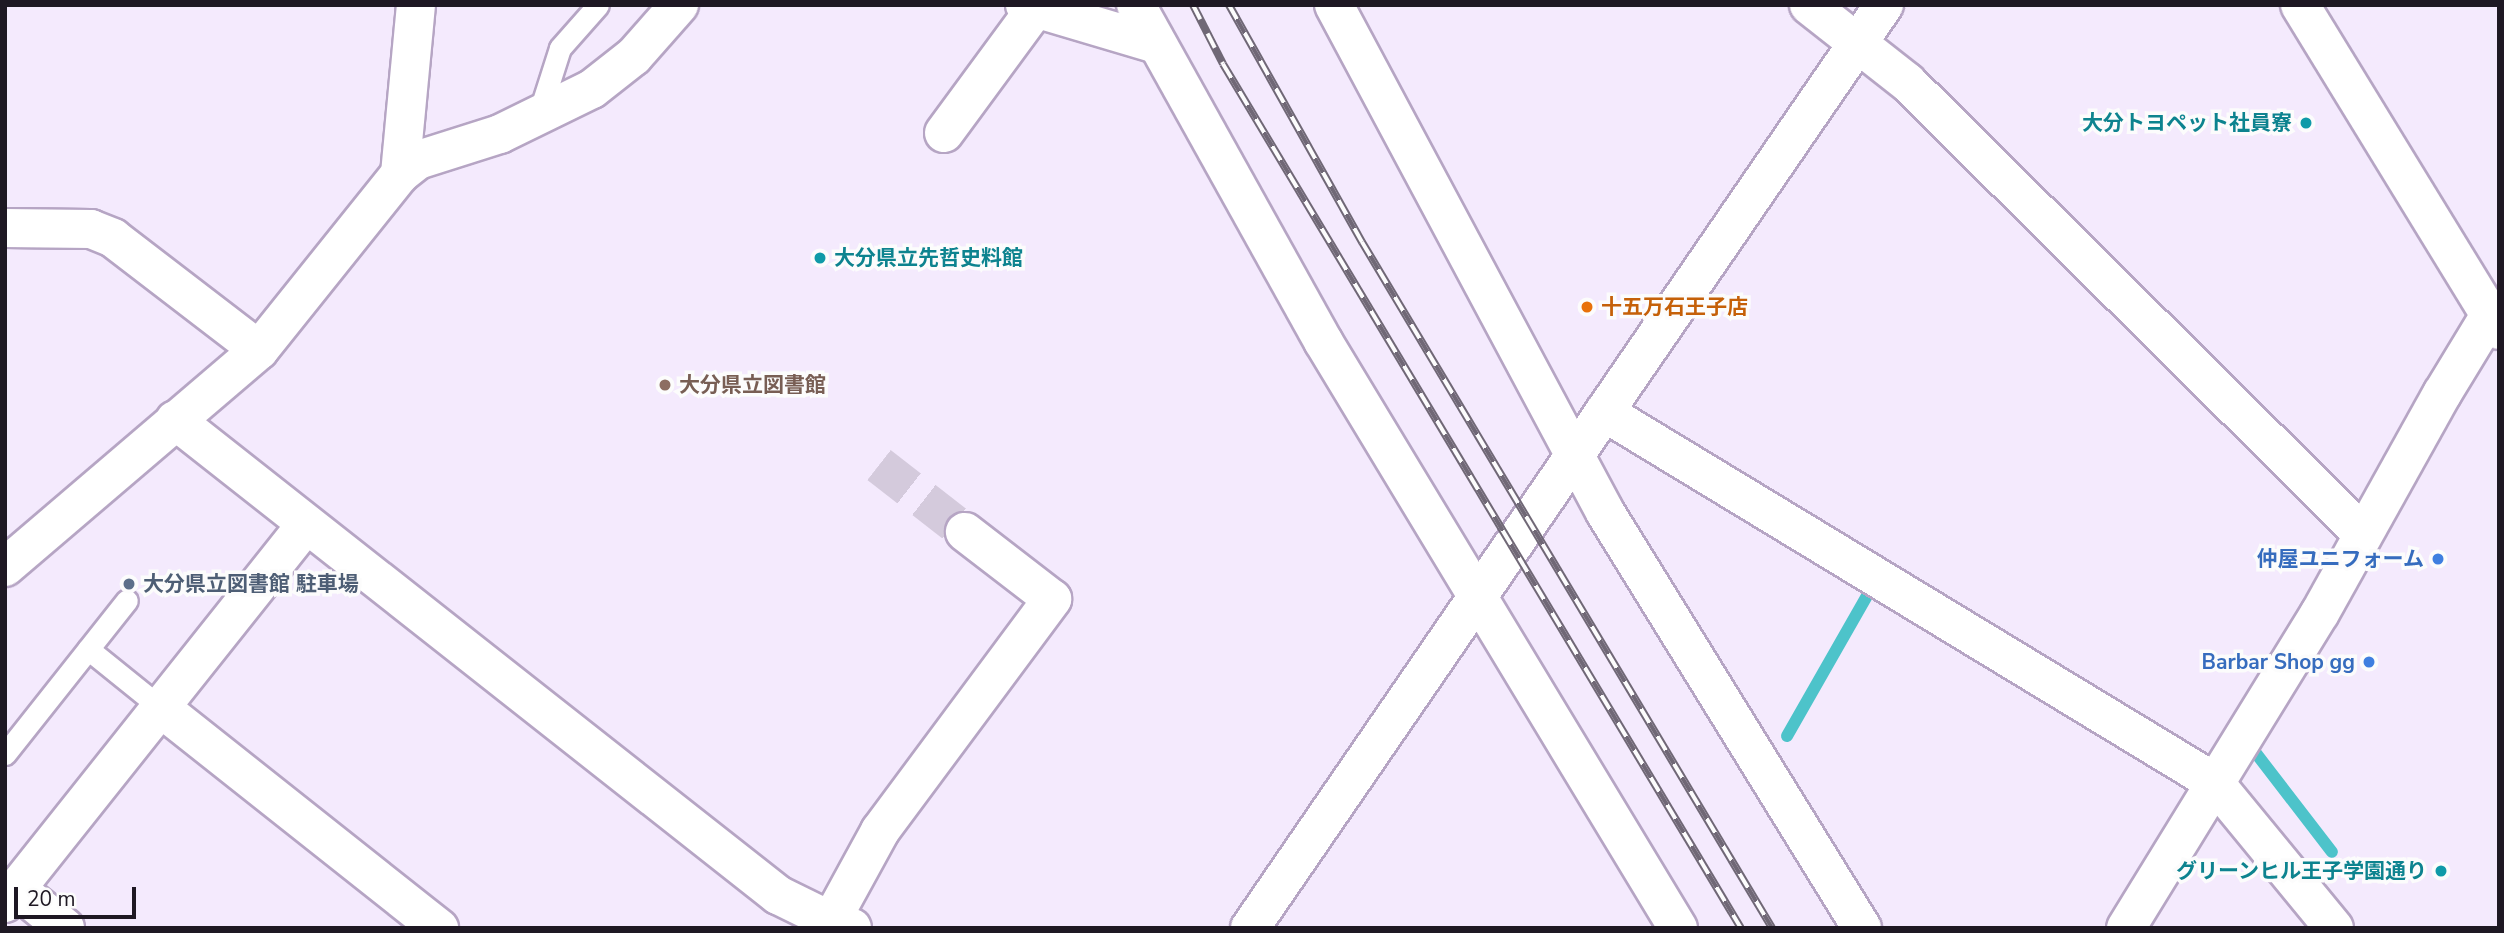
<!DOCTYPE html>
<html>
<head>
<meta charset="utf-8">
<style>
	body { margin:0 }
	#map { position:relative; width:2504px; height:933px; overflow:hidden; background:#f4eafd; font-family:"Nunito Sans","Noto Sans JP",sans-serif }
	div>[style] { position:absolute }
	.stream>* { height:12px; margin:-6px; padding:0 6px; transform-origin:6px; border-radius:6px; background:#4dc3ca }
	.minor-tunnel>* { height:38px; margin-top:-19px; transform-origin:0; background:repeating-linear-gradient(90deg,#d4cadc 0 38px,transparent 0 57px) }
	.roads { filter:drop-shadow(2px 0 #b6a5c4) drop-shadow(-2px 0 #b6a5c4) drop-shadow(0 2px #b6a5c4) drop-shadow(0 -2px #b6a5c4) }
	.service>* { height:21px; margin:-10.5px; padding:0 10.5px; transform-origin:10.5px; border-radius:10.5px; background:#fff }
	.minor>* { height:38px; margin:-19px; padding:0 19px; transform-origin:19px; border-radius:19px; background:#fff }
	.tertiary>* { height:38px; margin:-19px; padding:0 19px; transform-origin:19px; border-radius:19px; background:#fff }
	.rail>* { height:8px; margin-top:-4px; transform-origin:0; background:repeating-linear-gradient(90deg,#fcfcfc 0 16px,#706876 0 32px); box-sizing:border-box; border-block:2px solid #706876 }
	.dots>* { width:19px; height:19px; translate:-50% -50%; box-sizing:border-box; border:4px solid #fcfcfc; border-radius:50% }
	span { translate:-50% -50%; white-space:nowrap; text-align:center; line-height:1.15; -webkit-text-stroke:7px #fcfcfc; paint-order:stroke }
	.culture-label { font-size:21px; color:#0d838f; font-weight:700 }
	.right { translate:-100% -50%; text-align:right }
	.left { translate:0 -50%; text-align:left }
	.food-label { font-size:21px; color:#c56008; font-weight:700 }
	.education-label { font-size:21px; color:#785e54; font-weight:700 }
	.shop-label { font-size:21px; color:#366cbe; font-weight:700 }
	.service-label { font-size:21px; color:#4e5e75; font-weight:700 }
	.frame { position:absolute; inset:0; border:7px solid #1e1823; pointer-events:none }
	.scale { position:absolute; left:14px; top:887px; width:122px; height:32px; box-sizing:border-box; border:4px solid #1e1823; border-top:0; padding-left:9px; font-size:21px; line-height:24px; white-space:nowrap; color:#1e1823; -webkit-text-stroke:5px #fcfcfc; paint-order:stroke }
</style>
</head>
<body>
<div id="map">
	<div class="stream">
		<i style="left:1787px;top:736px;width:169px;rotate:-60.3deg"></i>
		<i style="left:2255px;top:752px;width:126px;rotate:52.4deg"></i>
	</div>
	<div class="minor-tunnel">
		<i style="left:879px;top:465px;width:109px;rotate:37.9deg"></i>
	</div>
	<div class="roads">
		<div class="service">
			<i style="left:538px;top:117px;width:72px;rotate:-72.3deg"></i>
			<i style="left:560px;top:48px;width:57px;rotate:-48.5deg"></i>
			<i style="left:88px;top:649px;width:94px;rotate:38.9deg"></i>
			<i style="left:5px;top:754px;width:196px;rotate:-51.6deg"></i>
		</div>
		<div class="minor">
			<i style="left:1025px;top:5px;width:138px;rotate:16.5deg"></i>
			<i style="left:1136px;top:5px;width:385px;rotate:60.9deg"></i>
			<i style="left:1323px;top:341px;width:686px;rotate:58.84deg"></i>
			<i style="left:1334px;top:5px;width:575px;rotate:61.87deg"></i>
			<i style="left:1605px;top:512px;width:489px;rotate:58.3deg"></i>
			<i style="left:1809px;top:5px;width:125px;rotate:38.2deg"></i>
			<i style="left:1907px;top:82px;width:642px;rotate:44.75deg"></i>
			<i style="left:2300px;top:5px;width:381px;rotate:58.5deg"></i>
			<i style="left:944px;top:133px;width:154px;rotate:-53.7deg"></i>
			<i style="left:400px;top:174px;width:170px;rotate:-84.6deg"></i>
			<i style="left:5px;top:228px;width:86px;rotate:0.7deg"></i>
			<i style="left:91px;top:229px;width:24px;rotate:22deg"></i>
			<i style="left:113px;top:238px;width:184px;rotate:37.5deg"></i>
			<i style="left:1604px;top:412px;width:713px;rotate:31.24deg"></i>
			<i style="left:2214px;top:782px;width:189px;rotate:50.6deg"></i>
			<i style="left:175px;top:420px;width:768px;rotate:38.23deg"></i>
			<i style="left:778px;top:895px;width:59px;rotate:26.1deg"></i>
			<i style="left:5px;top:567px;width:334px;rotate:-40.5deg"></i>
			<i style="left:259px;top:350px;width:226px;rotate:-51.3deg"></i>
			<i style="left:400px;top:174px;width:23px;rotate:-38deg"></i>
			<i style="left:418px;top:160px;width:86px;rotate:-17.6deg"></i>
			<i style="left:500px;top:134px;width:102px;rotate:-26.1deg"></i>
			<i style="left:592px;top:89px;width:53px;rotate:-38.2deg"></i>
			<i style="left:634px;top:56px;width:68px;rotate:-48.6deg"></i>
			<i style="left:161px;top:708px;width:355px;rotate:38.4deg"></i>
			<i style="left:17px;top:889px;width:62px;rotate:39.1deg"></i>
			<i style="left:5px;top:903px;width:484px;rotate:-51.5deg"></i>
			<i style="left:827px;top:928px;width:111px;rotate:-61.3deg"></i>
			<i style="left:880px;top:831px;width:289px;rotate:-53.4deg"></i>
			<i style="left:1052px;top:599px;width:110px;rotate:-142.4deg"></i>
			<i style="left:2126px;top:928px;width:370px;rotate:-58.4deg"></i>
			<i style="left:2320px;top:613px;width:251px;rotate:-60.9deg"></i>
			<i style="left:2442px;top:394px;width:92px;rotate:-58.7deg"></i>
			<i style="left:2490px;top:315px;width:10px;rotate:-29deg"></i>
		</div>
		<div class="tertiary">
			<i style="left:831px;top:921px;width:22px;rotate:18deg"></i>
			<i style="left:1250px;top:928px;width:1120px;rotate:-55.52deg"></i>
		</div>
	</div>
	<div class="rail">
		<i style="left:1193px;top:5px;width:66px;rotate:63deg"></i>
		<i style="left:1223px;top:64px;width:1007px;rotate:59.06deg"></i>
		<i style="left:1229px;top:5px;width:272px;rotate:60.7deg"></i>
		<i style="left:1362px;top:242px;width:799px;rotate:59.13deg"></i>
	</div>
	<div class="dots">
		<i style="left:2306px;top:123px;background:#0f9aa8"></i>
		<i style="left:820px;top:258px;background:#0f9aa8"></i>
		<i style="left:1587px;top:307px;background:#e8710a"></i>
		<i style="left:665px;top:385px;background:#8d6e63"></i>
		<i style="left:2438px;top:559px;background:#3f7fe0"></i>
		<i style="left:129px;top:584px;background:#5c6f8a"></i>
		<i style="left:2369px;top:662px;background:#3f7fe0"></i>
		<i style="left:2441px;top:871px;background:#0f9aa8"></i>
	</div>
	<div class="culture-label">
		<span class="right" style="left:2292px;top:123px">大分トヨペット社員寮</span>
		<span class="left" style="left:834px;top:258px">大分県立先哲史料館</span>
		<span class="right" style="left:2427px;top:871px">グリーンヒル王子学園通り</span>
	</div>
	<div class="food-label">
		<span class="left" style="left:1601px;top:307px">十五万石王子店</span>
	</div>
	<div class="education-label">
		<span class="left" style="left:679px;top:385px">大分県立図書館</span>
	</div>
	<div class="shop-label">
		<span class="right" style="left:2424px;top:559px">仲屋ユニフォーム</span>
		<span class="right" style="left:2355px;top:662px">Barbar Shop gg</span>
	</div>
	<div class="service-label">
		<span class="left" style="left:143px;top:584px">大分県立図書館 駐車場</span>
	</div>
	<div class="frame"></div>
	<div class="scale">20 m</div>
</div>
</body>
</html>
